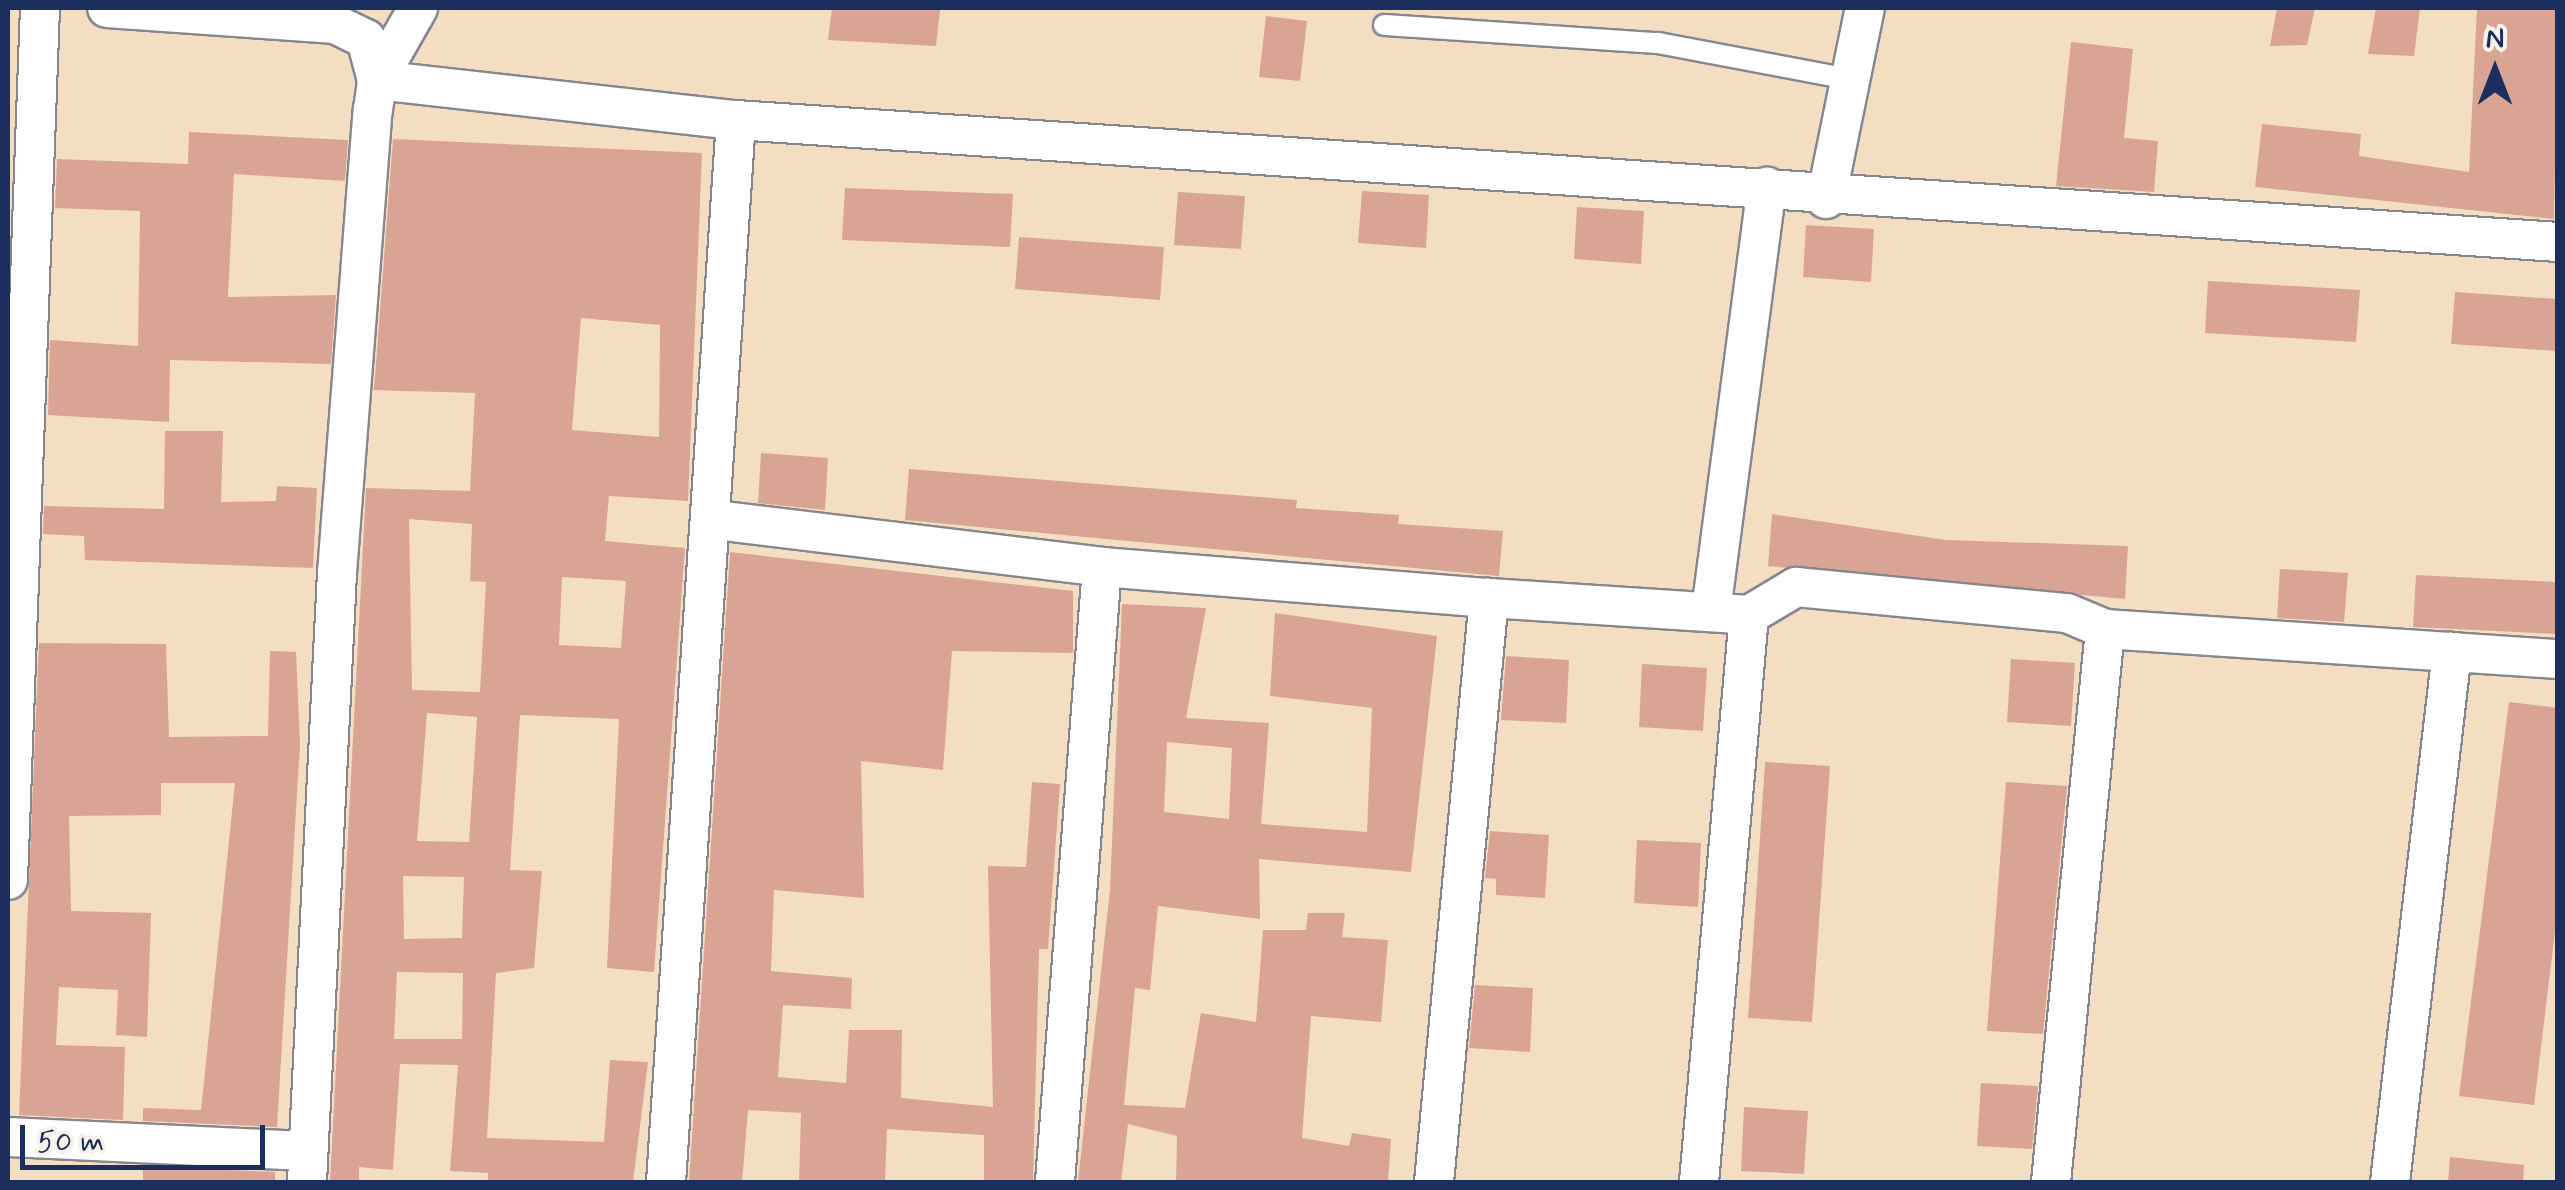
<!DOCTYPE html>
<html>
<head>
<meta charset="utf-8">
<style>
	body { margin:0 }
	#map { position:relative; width:2565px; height:1190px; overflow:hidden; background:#f3dec2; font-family:Mynerve,sans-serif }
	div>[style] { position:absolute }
	.building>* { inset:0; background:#daa494 }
	.roads { filter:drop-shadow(2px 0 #878690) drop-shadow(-2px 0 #878690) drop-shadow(0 2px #878690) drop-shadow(0 -2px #878690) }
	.service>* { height:20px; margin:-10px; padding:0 10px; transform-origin:10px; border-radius:10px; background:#fff }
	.minor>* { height:38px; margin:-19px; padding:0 19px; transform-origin:19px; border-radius:19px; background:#fff }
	span { translate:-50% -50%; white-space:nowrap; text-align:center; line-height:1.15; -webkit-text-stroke:10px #f7f3e8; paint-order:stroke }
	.frame { position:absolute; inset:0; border:10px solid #1b2f5e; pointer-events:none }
	.north { position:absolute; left:2445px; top:20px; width:100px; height:100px; -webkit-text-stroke:8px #f7f3e8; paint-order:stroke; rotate:0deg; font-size:28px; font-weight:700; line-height:40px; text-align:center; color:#1b2f5e }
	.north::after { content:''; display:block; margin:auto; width:35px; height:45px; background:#1b2f5e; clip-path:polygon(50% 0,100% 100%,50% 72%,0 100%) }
	.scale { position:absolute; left:20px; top:1125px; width:245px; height:45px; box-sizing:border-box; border:5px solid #1b2f5e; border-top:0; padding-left:12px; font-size:30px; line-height:35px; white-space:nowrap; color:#1b2f5e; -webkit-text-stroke:8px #f7f3e8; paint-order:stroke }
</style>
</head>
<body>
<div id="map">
	<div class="building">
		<i style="clip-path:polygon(832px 8px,940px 10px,936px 46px,828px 40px)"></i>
		<i style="clip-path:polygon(2277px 8px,2315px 8px,2307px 45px,2270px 46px)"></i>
		<i style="clip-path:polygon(2376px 8px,2420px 8px,2414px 56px,2368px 54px)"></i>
		<i style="clip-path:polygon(2477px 8px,2558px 8px,2554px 219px,2255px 187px,2262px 124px,2361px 134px,2359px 156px,2469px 172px)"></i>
		<i style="clip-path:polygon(1266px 16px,1307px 21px,1300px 81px,1259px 77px)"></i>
		<i style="clip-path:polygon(2071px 42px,2133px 49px,2124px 138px,2158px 141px,2154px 192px,2056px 186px)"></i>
		<i style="clip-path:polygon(189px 132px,348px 140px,345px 181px,234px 174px,228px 297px,336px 295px,331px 364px,170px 360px,169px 422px,48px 415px,50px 340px,138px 346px,140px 211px,55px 208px,57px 159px,188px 164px)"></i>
		<i style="clip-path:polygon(evenodd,393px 139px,702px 153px,688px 501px,609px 496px,605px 541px,685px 548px,654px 972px,607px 968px,619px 719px,520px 715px,510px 870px,542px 871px,534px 968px,496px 973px,487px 1138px,604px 1142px,610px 1060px,648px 1062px,633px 1182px,488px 1182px,488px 1173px,450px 1171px,458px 1065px,400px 1064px,393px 1170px,359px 1167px,359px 1182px,330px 1182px,366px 488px,470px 491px,475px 393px,374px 390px,393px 139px,581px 318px,660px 325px,659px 437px,572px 430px,581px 318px,393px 139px,409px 519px,472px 524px,470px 581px,486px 582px,480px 692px,412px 690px,409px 519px,393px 139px,562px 577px,626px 581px,621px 648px,559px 645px,562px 577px,393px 139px,427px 713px,477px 717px,469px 842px,417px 841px,427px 713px,393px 139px,403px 876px,464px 877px,462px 938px,404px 939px,403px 876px,393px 139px,397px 972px,463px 973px,462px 1039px,394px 1039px,397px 972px)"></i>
		<i style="clip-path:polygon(845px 188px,1013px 194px,1010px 247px,842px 240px)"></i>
		<i style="clip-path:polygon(1362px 191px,1429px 195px,1426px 248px,1358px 243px)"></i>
		<i style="clip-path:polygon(1178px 192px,1245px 196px,1241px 249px,1174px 245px)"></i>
		<i style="clip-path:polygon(1577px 207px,1644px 211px,1641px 264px,1574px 259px)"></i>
		<i style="clip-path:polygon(1806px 225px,1874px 229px,1871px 282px,1803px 277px)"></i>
		<i style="clip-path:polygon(1019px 237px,1164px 247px,1160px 300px,1015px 289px)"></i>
		<i style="clip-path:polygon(2208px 281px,2360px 290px,2356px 342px,2205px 333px)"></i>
		<i style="clip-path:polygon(2455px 292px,2558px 299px,2558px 351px,2451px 344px)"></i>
		<i style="clip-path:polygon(165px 431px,223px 431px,221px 502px,276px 501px,277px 486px,317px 488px,313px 568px,85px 560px,84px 536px,43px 534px,44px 506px,164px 509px)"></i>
		<i style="clip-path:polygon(761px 453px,828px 458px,825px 510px,758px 503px)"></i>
		<i style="clip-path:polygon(909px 469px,1297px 500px,1296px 508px,1399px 515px,1398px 524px,1503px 531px,1499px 576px,905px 520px)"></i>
		<i style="clip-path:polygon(1772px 514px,1946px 540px,2128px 546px,2125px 599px,1768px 566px)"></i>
		<i style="clip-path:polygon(730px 552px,1073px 591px,1073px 653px,952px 651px,943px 770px,861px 761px,864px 898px,774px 890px,771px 971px,852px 978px,851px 1009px,783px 1005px,778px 1077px,846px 1083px,849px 1030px,902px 1030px,901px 1098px,993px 1107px,988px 866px,1026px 867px,1032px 782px,1060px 784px,1048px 949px,1039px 949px,1033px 1182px,984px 1182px,984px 1135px,887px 1129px,885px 1182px,799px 1182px,801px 1113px,748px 1110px,742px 1182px,689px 1182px)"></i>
		<i style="clip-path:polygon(2280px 569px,2348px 573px,2344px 622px,2277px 618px)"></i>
		<i style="clip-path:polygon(2416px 575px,2558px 582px,2558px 634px,2413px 627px)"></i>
		<i style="clip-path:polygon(evenodd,1122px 604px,1206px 608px,1186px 718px,1269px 723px,1261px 824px,1367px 832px,1372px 708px,1270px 696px,1275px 613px,1437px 636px,1411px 872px,1259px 859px,1260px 919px,1158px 906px,1150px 990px,1135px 988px,1124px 1105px,1185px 1108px,1201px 1013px,1256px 1022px,1263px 930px,1306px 930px,1308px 913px,1345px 913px,1342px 937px,1388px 940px,1381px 1022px,1311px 1016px,1302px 1138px,1349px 1146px,1352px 1133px,1391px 1139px,1388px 1182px,1176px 1182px,1177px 1136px,1128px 1124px,1121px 1182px,1078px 1182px,1110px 890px,1122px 604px,1167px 742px,1232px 748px,1229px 819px,1164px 812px,1167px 742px)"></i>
		<i style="clip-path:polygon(39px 643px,166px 644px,169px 737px,268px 736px,270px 651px,296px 652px,300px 744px,277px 1127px,143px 1121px,143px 1108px,201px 1110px,235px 783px,161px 783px,161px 815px,69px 816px,71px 911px,151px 913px,147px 1037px,116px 1035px,118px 990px,59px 987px,56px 1045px,125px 1047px,123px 1120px,19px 1115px)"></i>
		<i style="clip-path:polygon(1506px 656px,1569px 660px,1566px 723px,1501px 720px)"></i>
		<i style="clip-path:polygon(2011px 659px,2075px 663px,2071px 726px,2007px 722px)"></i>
		<i style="clip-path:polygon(1642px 664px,1707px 668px,1703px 731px,1639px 727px)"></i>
		<i style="clip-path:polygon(2509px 702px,2558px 708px,2557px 915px,2534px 1105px,2459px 1096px)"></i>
		<i style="clip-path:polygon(1765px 762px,1830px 766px,1812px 1022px,1748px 1018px)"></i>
		<i style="clip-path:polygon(2006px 782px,2067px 786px,2043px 1034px,1987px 1031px)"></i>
		<i style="clip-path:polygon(1490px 831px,1549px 835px,1545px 898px,1496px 895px,1496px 879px,1485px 878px)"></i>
		<i style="clip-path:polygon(1637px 840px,1701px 843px,1698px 907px,1634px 903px)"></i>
		<i style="clip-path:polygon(1475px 985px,1533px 988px,1530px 1052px,1469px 1048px)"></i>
		<i style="clip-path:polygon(1981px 1083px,2038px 1086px,2032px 1149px,1977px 1146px)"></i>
		<i style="clip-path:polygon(1744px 1107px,1808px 1111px,1804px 1174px,1741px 1171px)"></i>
		<i style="clip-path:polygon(2450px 1157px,2524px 1165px,2523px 1182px,2448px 1182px)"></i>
		<i style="clip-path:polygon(143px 1166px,275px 1172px,275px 1182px,143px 1182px)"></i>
	</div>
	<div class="roads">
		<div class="service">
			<i style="left:1384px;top:25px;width:275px;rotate:3.8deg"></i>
			<i style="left:1658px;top:43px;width:193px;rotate:10.7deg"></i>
		</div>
		<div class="minor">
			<i style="left:107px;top:8px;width:229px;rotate:4deg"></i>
			<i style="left:335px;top:24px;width:34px;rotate:26deg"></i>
			<i style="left:366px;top:39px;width:42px;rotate:75deg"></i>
			<i style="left:377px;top:80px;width:361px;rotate:6.4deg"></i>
			<i style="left:736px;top:120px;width:1826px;rotate:3.83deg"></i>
			<i style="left:1826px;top:199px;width:195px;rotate:-78.5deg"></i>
			<i style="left:715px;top:520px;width:390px;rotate:6.9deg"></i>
			<i style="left:1102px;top:567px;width:388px;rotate:4.6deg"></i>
			<i style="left:1489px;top:598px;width:261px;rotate:3.7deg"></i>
			<i style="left:1749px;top:615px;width:55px;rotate:-30.8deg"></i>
			<i style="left:1796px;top:587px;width:272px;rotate:5.5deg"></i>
			<i style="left:2067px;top:613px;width:41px;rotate:22.8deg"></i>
			<i style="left:2105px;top:629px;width:454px;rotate:3.8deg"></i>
			<i style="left:1711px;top:611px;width:428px;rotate:-82.5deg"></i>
			<i style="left:8px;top:880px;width:873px;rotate:-87.9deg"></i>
			<i style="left:8px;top:1137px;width:300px;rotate:2.7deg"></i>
			<i style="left:307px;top:1182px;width:610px;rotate:-87.18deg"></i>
			<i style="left:337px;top:573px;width:464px;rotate:-85.6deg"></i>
			<i style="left:373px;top:110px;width:30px;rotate:-82deg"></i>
			<i style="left:377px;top:80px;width:83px;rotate:-60.3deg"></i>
			<i style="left:666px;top:1182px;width:1064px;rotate:-86.23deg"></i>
			<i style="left:1055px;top:1182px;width:617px;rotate:-85.63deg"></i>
			<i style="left:1434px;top:1182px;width:587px;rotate:-84.62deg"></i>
			<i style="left:1699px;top:1182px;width:569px;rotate:-84.96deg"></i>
			<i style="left:2051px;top:1182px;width:556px;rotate:-84.42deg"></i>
			<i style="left:2390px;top:1182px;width:534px;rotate:-83.33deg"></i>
		</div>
	</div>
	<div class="frame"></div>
	<div class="north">N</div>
	<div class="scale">50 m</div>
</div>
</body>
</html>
